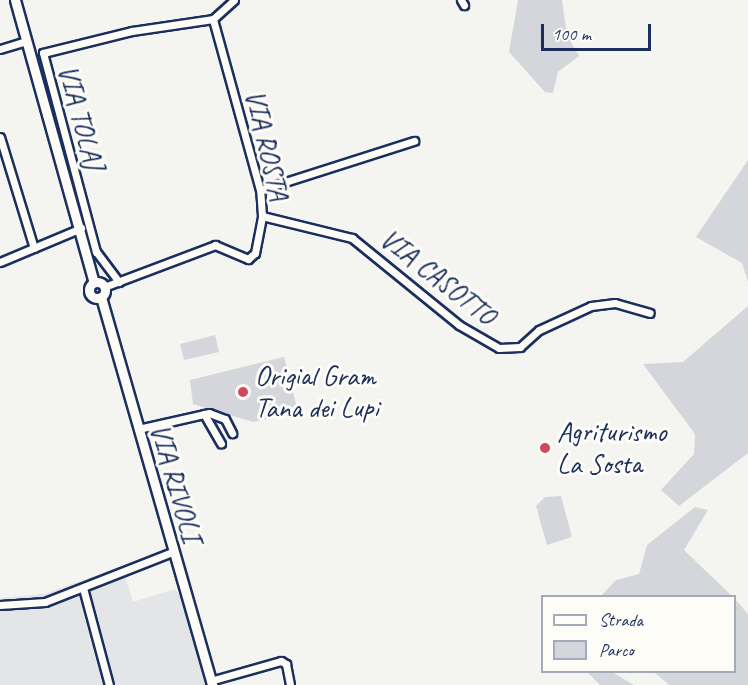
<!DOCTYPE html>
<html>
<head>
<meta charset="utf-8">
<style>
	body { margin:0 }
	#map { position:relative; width:748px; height:685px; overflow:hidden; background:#f4f4f1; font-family:Caveat,sans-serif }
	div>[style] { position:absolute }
	.built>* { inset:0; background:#e4e5e6 }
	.green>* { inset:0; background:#d4d6db }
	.roads { filter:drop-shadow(2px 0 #1b2f5e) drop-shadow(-2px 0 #1b2f5e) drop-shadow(0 2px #1b2f5e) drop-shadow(0 -2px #1b2f5e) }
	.street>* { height:7px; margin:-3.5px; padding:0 3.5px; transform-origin:3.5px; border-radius:3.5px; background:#fdfcf7 }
	.secondary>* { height:9px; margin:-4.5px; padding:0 4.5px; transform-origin:4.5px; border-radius:4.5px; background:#fdfcf7 }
	.secondary>.ring { margin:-4.5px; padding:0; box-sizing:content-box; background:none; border:9px solid #fdfcf7; border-radius:50% }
	.dots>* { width:16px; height:16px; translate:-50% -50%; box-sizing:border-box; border:3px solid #fdfcf7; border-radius:50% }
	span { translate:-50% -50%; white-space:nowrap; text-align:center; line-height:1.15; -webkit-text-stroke:6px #fdfcf7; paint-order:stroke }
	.street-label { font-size:28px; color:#1b2f5e }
	.poi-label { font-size:28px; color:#1b2f5e }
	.left { translate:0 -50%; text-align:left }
	.legend { position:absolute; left:541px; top:595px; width:195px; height:78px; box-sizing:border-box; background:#fdfcf7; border:2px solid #a3aaba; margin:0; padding:8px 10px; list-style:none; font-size:18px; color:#1b2f5e }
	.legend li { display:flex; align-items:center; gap:12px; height:30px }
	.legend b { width:30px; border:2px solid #a3aaba }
	.scale { position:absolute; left:541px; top:24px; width:110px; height:27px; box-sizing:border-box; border:3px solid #1b2f5e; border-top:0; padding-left:8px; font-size:18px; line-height:21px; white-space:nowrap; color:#1b2f5e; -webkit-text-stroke:4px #fdfcf7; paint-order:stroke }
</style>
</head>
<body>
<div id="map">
	<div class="built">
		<i style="clip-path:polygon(122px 566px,133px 602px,175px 589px,198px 621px,213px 685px,0 685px,0 598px,44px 594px)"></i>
	</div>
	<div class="green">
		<i style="clip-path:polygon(518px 0,562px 0,567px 35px,579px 56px,558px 72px,553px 93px,545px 92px,509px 52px)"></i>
		<i style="clip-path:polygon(748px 160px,748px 282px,742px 263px,696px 237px)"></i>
		<i style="clip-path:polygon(748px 306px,748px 453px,679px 506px,661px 490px,694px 454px,695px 434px,643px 364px,683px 362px)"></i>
		<i style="clip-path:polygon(215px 335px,219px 352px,184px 360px,180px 344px)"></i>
		<i style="clip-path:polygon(284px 357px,298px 412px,253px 422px,193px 404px,190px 380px)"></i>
		<i style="clip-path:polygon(561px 496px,572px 537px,547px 545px,536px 506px,545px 497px)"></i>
		<i style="clip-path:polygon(695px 507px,708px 510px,684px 550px,732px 596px,601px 596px,616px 580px,639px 574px,647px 545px)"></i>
		<i style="clip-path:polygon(735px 599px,748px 614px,748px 685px,669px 685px,654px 672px,734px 672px)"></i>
		<i style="clip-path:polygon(587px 672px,612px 672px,634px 685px,600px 685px)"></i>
	</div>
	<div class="roads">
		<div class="street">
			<i style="left:461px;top:0;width:6px;rotate:59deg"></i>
			<i style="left:213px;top:19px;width:28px;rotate:-42deg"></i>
			<i style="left:0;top:49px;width:28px;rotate:-17deg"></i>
			<i style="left:0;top:137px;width:116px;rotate:73deg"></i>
			<i style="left:260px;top:190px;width:162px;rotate:-17.7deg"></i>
			<i style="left:262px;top:216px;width:93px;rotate:13.7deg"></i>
			<i style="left:352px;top:238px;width:138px;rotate:39.1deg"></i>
			<i style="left:459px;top:325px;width:46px;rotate:29.9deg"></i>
			<i style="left:499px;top:348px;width:21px;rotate:-3deg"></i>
			<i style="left:520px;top:347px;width:25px;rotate:-42deg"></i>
			<i style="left:539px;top:330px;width:57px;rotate:-24.8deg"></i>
			<i style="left:591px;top:306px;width:24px;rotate:-7deg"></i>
			<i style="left:615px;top:303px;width:36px;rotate:16deg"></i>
			<i style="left:0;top:262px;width:88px;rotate:-22.8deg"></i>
			<i style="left:119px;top:282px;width:38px;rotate:-127deg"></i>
			<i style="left:96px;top:252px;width:206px;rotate:-104.9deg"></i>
			<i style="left:43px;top:53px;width:92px;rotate:-13.9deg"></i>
			<i style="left:132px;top:31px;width:82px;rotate:-8.4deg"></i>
			<i style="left:104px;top:287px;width:119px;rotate:-20.7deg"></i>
			<i style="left:215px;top:245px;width:36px;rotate:23deg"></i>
			<i style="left:248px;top:259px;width:9px;rotate:-41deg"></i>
			<i style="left:255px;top:253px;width:38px;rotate:-79deg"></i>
			<i style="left:262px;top:216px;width:26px;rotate:-94deg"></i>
			<i style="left:260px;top:190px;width:177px;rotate:-105.4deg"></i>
			<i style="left:204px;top:414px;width:34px;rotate:60deg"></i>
			<i style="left:138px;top:429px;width:73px;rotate:-12.7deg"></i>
			<i style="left:209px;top:413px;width:17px;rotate:21deg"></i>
			<i style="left:225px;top:419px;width:16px;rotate:63deg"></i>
			<i style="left:83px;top:588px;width:100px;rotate:75deg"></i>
			<i style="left:0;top:605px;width:45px;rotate:-3.8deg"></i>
			<i style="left:45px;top:602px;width:136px;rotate:-21.5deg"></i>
			<i style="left:210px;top:681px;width:74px;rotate:-15.7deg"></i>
			<i style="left:281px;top:661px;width:6px;rotate:31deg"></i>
			<i style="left:286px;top:664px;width:21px;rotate:79deg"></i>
		</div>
		<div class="secondary">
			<i style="left:15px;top:0;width:293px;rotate:74.4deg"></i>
			<i class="ring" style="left:89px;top:282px;width:7px;height:7px"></i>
			<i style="left:101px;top:297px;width:404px;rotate:74deg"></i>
		</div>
	</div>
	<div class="dots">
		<i style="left:243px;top:392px;background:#d1495b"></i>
		<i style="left:545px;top:448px;background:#d1495b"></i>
	</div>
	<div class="street-label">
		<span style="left:81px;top:117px;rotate:75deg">VIA TOLAJ</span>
		<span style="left:267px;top:145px;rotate:77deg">VIA ROSTA</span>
		<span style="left:438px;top:277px;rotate:38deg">VIA CASOTTO</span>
		<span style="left:176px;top:483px;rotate:74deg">VIA RIVOLI</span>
	</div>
	<div class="poi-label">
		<span class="left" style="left:255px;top:392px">Origial Gram<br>Tana dei Lupi</span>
		<span class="left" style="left:557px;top:448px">Agriturismo<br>La Sosta</span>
	</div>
	<ul class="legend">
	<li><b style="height:8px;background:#fdfcf7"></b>Strada</li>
	<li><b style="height:16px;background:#d4d6db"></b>Parco</li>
	</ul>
	<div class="scale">100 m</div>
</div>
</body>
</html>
